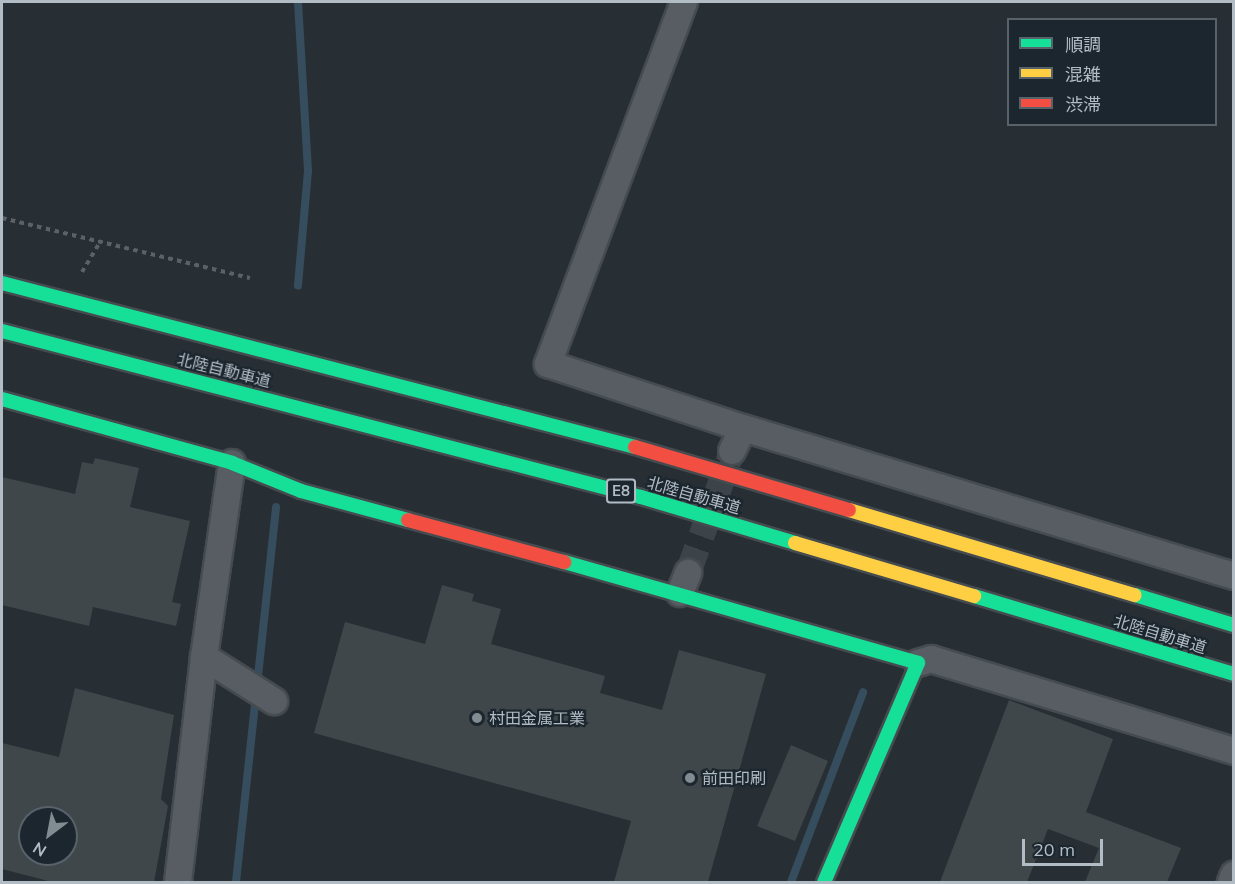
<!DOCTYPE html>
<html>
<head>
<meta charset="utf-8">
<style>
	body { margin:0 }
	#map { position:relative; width:1235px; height:884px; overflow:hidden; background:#272f34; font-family:Mulish,"Noto Sans JP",sans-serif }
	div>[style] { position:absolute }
	.stream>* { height:8px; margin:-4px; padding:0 4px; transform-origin:4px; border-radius:4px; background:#364d5e }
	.building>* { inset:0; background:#40474b }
	.street-tunnel>* { height:26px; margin-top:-13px; transform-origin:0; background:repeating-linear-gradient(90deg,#3c444a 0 26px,transparent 0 39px) }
	.path>* { height:4px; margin-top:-2px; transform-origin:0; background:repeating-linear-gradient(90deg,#5b6166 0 4.5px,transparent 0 9px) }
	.roads { filter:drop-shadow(2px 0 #454b4f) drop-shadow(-2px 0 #454b4f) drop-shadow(0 2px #454b4f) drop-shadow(0 -2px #454b4f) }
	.street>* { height:26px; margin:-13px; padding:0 13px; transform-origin:13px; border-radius:13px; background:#575d62 }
	.fast>* { height:14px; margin:-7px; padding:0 7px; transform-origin:7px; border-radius:7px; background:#16e098 }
	.slow>* { height:14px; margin:-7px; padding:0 7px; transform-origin:7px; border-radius:7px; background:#ffcf43 }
	.jam>* { height:14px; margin:-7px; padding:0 7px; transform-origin:7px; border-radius:7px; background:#f24e42 }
	.dots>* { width:16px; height:16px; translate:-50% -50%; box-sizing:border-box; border:3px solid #1b262e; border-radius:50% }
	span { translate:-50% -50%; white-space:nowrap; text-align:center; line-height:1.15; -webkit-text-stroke:4.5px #1b262e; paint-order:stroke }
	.shield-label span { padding:2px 4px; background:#1b262e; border:2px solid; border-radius:4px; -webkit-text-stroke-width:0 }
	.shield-label { font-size:15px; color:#b1bcc5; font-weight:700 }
	.street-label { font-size:16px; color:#b1bcc5 }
	.poi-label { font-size:16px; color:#b1bcc5 }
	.left { translate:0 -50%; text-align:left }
	.frame { position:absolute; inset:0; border:3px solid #b1bcc5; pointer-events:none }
	.legend { position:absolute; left:1007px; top:18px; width:210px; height:108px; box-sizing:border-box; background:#1b262e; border:2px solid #57626a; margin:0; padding:8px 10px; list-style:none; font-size:18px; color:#b1bcc5 }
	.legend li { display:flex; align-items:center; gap:12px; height:30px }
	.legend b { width:30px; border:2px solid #57626a }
	.north { position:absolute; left:18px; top:806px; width:60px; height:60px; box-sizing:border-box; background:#1b262e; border:2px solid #57626a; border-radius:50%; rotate:212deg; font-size:16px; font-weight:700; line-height:24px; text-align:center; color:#b1bcc5 }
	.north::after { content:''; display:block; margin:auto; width:21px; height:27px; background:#818b92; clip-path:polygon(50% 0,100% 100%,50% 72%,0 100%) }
	.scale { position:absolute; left:1022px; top:839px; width:81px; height:27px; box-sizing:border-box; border:3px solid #b1bcc5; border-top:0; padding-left:8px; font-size:18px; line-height:21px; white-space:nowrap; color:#b1bcc5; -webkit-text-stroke:4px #1b262e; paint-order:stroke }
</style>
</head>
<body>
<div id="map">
	<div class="stream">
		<i style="left:298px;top:2px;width:169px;rotate:86.6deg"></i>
		<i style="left:308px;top:171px;width:115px;rotate:95deg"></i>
		<i style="left:236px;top:882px;width:377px;rotate:-83.9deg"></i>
		<i style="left:791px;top:882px;width:203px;rotate:-69.2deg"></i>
	</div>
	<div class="building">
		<i style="clip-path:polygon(95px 458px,139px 468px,130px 507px,190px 521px,172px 602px,181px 604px,176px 626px,93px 607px,89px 626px,2px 605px,2px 477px,75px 494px,82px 462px,93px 464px)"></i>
		<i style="clip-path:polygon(442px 585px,474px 594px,472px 601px,501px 609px,491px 644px,605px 676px,600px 693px,662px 710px,679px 650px,766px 674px,708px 882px,614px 882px,631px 821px,314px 733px,345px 622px,425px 644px)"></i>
		<i style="clip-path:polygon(evenodd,75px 688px,174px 715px,161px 799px,168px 806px,154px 882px,52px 882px,2px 869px,2px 743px,59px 757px,75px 688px,30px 818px,66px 818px,66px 854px,30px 854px,30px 818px)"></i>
		<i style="clip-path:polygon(1009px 700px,1113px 739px,1086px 812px,1181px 848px,1167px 882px,1085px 882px,1099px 848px,1048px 829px,1027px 882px,940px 882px)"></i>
		<i style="clip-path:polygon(791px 745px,828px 761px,795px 841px,757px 826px)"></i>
	</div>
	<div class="street-tunnel">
		<i style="left:688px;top:573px;width:126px;rotate:-70deg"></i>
	</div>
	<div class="path">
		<i style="left:2px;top:218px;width:255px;rotate:13.6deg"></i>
		<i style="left:82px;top:272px;width:35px;rotate:-59deg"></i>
	</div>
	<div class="roads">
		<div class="street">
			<i style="left:684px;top:2px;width:387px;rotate:110.6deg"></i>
			<i style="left:548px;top:364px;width:205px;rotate:18.2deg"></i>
			<i style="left:743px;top:428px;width:513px;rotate:16.77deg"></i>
			<i style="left:732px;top:451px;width:25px;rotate:-64deg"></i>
			<i style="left:680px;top:593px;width:22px;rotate:-68deg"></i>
			<i style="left:204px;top:657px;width:83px;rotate:32.2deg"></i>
			<i style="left:918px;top:663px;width:14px;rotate:-17deg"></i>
			<i style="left:931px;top:659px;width:317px;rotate:16.9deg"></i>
			<i style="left:178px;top:882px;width:226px;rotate:-83.4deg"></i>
			<i style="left:204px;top:657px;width:196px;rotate:-81.8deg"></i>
			<i style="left:1231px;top:882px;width:8px;rotate:-67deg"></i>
		</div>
		<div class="fast">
			<i style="left:2px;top:283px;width:654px;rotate:14.53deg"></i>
			<i style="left:2px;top:331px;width:660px;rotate:14.56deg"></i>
			<i style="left:641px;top:497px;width:161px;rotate:16.6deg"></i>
			<i style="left:2px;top:399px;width:239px;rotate:15.5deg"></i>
			<i style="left:232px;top:463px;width:74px;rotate:22.1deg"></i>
			<i style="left:301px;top:491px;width:111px;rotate:15.2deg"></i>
			<i style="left:564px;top:562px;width:368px;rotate:15.9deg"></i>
			<i style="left:918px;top:663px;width:238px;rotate:113.2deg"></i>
			<i style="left:1135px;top:595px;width:103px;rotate:16.9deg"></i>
			<i style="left:974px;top:596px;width:271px;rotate:16.7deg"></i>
		</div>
		<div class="slow">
			<i style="left:849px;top:510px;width:298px;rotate:16.6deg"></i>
			<i style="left:795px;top:543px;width:187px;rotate:16.5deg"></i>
		</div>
		<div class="jam">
			<i style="left:635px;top:447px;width:223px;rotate:16.4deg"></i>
			<i style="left:408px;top:520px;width:162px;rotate:15.1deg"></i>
		</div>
	</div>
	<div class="dots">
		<i style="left:477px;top:718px;background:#818b92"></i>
		<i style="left:690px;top:778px;background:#818b92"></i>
	</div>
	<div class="shield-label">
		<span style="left:621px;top:491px">E8</span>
	</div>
	<div class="street-label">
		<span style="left:224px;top:370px;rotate:14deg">北陸自動車道</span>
		<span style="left:694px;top:495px;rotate:16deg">北陸自動車道</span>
		<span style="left:1160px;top:634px;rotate:17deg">北陸自動車道</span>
	</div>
	<div class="poi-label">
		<span class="left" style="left:489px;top:718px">村田金属工業</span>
		<span class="left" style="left:702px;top:778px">前田印刷</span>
	</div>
	<div class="frame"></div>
	<ul class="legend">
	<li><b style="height:8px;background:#16e098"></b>順調</li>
	<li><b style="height:8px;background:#ffcf43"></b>混雑</li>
	<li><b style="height:8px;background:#f24e42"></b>渋滞</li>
	</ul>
	<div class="north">N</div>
	<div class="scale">20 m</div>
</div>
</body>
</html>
